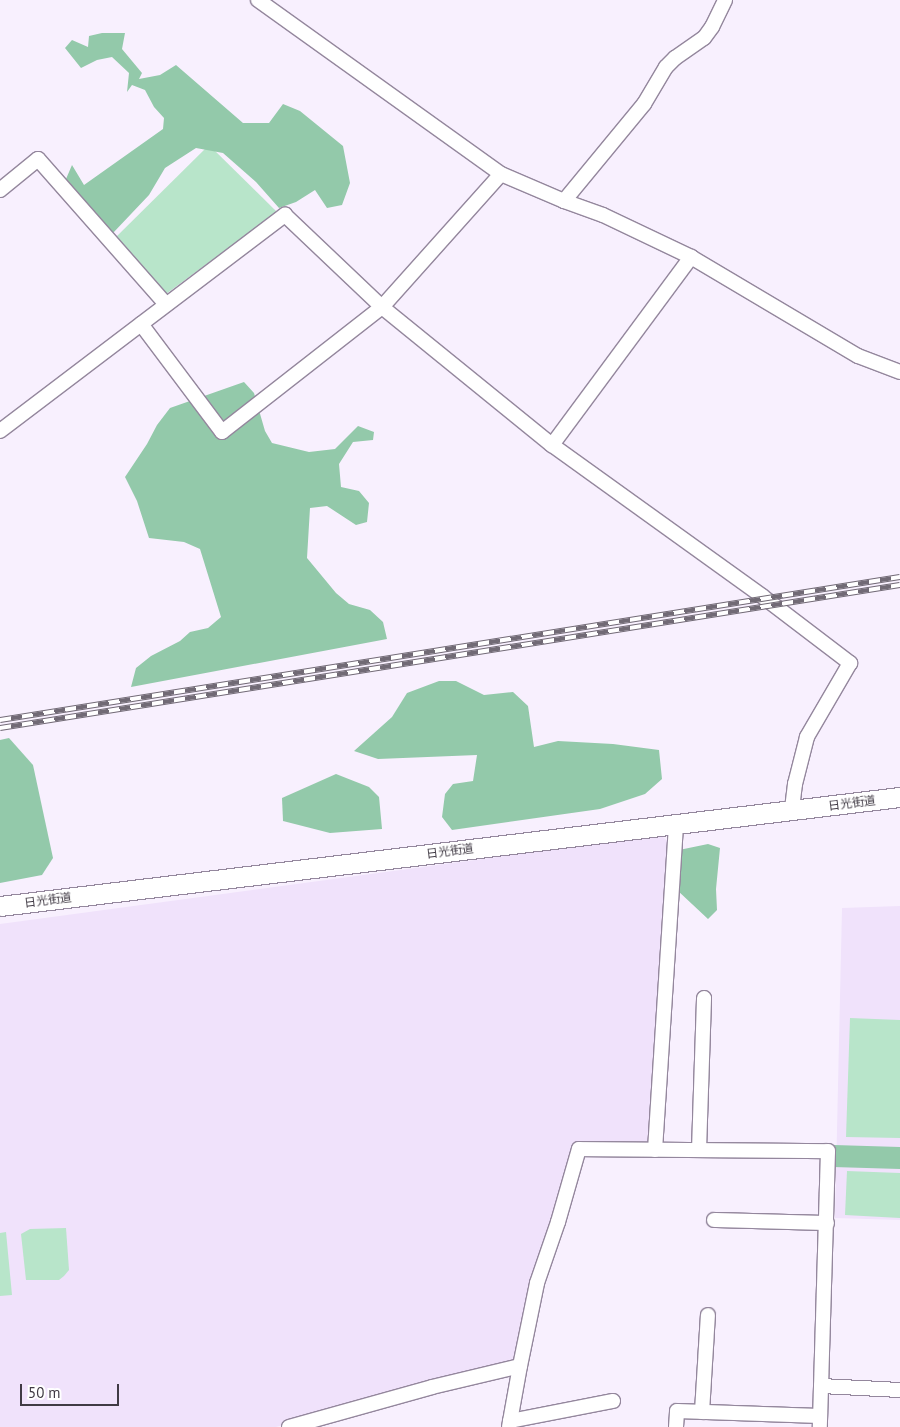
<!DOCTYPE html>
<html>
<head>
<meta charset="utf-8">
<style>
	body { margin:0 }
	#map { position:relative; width:900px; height:1427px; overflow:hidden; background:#f8f0fe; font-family:"PT Sans","Noto Sans JP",sans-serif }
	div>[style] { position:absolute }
	.built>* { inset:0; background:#f0e2fb }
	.green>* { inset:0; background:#b8e5ca }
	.forest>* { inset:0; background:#93c9aa }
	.roads { filter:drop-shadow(1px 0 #94879d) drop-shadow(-1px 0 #94879d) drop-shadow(0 1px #94879d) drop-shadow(0 -1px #94879d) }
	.minor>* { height:14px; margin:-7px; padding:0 7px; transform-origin:7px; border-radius:7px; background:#fff }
	.secondary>* { height:19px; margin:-9.5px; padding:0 9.5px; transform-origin:9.5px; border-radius:9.5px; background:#fff }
	.rail>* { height:5.5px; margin-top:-2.75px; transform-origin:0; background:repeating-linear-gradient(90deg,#fff 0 11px,#716a75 0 22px); box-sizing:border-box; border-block:1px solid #716a75 }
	span { translate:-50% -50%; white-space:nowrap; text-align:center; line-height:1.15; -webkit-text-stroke:4px #fff; paint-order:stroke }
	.street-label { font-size:12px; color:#403a44 }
	.scale { position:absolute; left:20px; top:1384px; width:99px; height:22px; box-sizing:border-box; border:2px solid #403a44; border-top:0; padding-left:6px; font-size:15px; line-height:18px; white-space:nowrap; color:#403a44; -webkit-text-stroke:4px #fff; paint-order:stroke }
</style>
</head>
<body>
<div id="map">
	<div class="built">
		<i style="clip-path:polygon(660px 835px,668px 841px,649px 1148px,576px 1147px,557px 1214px,529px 1287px,514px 1361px,276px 1427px,0 1427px,0 924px)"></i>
		<i style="clip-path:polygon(900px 906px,900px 1220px,835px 1218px,842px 908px)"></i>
	</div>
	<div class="green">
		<i style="clip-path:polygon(209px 145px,277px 212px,166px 294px,115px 238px)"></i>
		<i style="clip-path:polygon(850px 1018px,900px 1020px,900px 1138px,846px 1137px)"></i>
		<i style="clip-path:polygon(847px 1171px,900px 1173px,900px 1218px,845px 1215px)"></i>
		<i style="clip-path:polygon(66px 1228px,69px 1270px,64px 1276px,59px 1280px,26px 1280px,21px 1234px,30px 1229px)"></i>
		<i style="clip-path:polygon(6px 1232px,12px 1295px,0 1296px,0 1233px)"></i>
	</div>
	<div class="forest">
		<i style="clip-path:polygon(102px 33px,125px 33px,122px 49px,142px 73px,139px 79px,160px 75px,176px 65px,243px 123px,269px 123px,283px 104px,300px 111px,343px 146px,350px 183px,342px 205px,327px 208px,315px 190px,296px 202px,279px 208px,256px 182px,223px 153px,196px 148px,165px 168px,149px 195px,113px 233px,66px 179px,72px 165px,84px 185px,163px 129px,164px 118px,154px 107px,145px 90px,132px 85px,127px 92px,129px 73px,112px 57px,97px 60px,81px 68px,65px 48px,72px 40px,88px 47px,89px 36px)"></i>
		<i style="clip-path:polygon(244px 382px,254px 393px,265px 431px,272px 443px,309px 452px,335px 449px,358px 426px,374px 432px,373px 440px,353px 442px,339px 464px,341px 487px,359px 491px,369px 503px,367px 522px,356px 525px,327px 506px,310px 508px,307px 558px,336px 593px,349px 604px,370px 610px,383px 622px,387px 639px,131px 687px,136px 668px,151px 656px,180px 641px,190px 632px,208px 628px,221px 617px,200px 549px,184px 542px,149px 538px,137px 501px,125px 477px,147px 444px,157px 425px,170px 408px)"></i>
		<i style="clip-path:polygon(439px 681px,456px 681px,484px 695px,513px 692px,528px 706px,534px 747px,558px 741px,613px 744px,659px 750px,662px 779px,645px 794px,600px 809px,452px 830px,442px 817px,445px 794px,453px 784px,473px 781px,477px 755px,378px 759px,354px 751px,392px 717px,407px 693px)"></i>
		<i style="clip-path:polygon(9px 738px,33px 765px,53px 858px,42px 875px,0 883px,0 740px)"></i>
		<i style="clip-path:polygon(336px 774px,369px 787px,379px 797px,382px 829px,330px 833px,283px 821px,282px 798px)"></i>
		<i style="clip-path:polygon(708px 844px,720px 848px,716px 889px,717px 910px,708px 919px,677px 890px,679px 850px)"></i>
		<i style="clip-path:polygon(834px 1145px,900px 1147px,900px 1169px,833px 1167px)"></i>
	</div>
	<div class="roads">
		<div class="minor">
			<i style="left:258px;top:0;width:299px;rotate:35.6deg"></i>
			<i style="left:501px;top:174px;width:69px;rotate:23.2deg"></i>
			<i style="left:564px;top:201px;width:41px;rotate:19.7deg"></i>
			<i style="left:603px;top:215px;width:98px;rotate:25.5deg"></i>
			<i style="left:691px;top:257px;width:194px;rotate:30.7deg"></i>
			<i style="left:858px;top:356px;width:45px;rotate:20.9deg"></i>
			<i style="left:0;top:190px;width:49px;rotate:-39.2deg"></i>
			<i style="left:38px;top:159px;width:193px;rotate:48.6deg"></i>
			<i style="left:564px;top:201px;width:126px;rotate:-50.5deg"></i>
			<i style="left:644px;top:104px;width:43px;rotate:-59.3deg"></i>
			<i style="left:666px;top:67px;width:13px;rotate:-45deg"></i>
			<i style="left:675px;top:58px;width:35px;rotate:-35deg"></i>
			<i style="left:704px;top:38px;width:14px;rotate:-54deg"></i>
			<i style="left:712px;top:27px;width:30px;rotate:-64deg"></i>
			<i style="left:141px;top:324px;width:135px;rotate:53.1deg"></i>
			<i style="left:222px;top:432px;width:203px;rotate:-38deg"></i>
			<i style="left:382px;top:307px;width:178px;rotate:-48.2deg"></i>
			<i style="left:0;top:431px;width:358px;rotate:-37.2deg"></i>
			<i style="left:285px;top:215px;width:134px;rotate:43.5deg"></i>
			<i style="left:382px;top:307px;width:219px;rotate:39.1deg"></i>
			<i style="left:552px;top:445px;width:259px;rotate:35.7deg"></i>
			<i style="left:762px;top:596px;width:111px;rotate:37.3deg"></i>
			<i style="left:850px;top:663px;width:86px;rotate:120.2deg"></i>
			<i style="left:807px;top:737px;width:49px;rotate:104.3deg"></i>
			<i style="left:795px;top:784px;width:26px;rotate:97deg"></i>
			<i style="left:552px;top:445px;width:234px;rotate:-53.5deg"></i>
			<i style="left:655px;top:1150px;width:327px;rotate:-86.3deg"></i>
			<i style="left:699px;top:1150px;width:152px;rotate:-88.1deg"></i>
			<i style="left:714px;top:1220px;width:113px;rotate:1.5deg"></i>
			<i style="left:821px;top:1386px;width:79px;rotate:2.9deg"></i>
			<i style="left:702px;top:1412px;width:97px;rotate:-86.5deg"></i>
			<i style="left:510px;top:1421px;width:105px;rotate:-11deg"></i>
			<i style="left:289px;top:1427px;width:148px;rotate:-15.6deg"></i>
			<i style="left:432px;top:1387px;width:90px;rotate:-13.4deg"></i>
			<i style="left:520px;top:1366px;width:85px;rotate:-78.4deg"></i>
			<i style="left:537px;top:1283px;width:65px;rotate:-71deg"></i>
			<i style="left:558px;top:1222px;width:76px;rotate:-74deg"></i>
			<i style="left:579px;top:1149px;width:249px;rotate:0.5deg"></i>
			<i style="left:828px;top:1151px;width:276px;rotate:91.7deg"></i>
			<i style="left:509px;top:1427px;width:62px;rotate:-79.8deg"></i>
			<i style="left:676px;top:1427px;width:16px;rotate:-86deg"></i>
			<i style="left:677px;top:1411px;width:143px;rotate:2deg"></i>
		</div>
		<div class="secondary">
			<i style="left:0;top:906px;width:907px;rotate:-6.91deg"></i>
		</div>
	</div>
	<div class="rail">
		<i style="left:0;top:720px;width:911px;rotate:-9.03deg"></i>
		<i style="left:0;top:728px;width:911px;rotate:-9.03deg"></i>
	</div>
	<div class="street-label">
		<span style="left:852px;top:803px;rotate:-7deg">日光街道</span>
		<span style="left:450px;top:851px;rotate:-7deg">日光街道</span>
		<span style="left:48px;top:900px;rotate:-7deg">日光街道</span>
	</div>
	<div class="scale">50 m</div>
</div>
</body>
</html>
